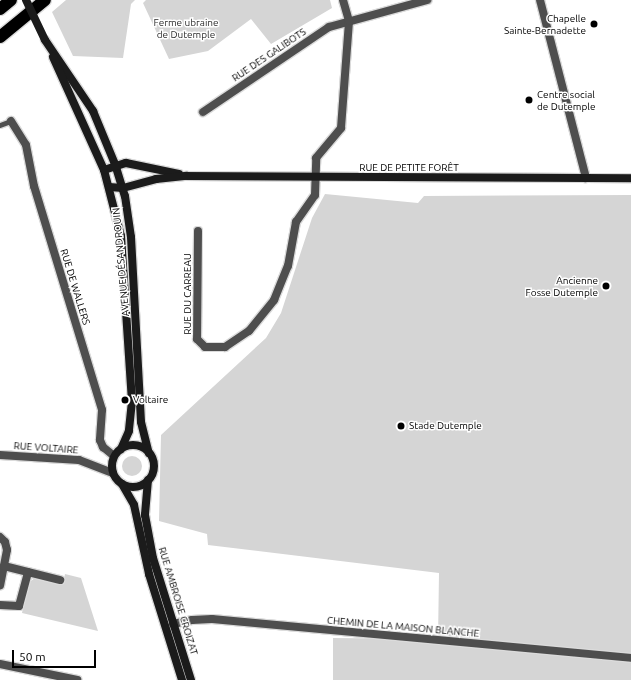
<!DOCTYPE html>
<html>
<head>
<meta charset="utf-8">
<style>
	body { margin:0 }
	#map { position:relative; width:631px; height:680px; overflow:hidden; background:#fff; font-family:Ubuntu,sans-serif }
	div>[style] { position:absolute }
	.green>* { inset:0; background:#d5d5d5 }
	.round { border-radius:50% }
	.roads { filter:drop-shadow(1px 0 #dbdbdb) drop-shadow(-1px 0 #dbdbdb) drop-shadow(0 1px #dbdbdb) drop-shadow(0 -1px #dbdbdb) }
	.service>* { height:4.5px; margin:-2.25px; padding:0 2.25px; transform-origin:2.25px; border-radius:2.25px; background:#4e4e4e }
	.minor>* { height:8px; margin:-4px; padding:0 4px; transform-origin:4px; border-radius:4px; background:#4e4e4e }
	.secondary>* { height:8px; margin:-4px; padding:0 4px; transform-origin:4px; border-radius:4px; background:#1b1b1b }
	.secondary>.ring { margin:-4px; padding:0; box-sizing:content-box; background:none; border:8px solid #1b1b1b; border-radius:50% }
	.motorway>* { height:12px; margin:-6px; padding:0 6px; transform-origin:6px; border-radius:6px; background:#000 }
	.secondary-bridge>* { height:8px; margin:-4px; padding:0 4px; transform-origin:4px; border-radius:4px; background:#1b1b1b }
	.dots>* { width:11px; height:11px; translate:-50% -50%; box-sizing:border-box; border:2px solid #fff; border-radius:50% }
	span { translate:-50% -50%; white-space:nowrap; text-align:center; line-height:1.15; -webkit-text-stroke:3px #fff; paint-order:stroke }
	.poi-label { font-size:10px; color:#000 }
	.right { translate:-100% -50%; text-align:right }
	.left { translate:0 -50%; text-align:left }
	.park-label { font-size:10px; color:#2c2c2c }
	.street-label { font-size:10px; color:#000 }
	.scale { position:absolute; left:12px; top:650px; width:84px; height:18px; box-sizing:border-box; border:2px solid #000; border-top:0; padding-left:5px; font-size:12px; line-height:14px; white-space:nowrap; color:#000; -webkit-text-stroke:3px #fff; paint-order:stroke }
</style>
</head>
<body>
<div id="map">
	<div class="green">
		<i style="clip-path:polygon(66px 0,135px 0,131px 4px,123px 58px,73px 56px,52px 12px)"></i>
		<i style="clip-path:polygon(146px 0,330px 0,332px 8px,271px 44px,251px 19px,208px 51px,169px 59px,143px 3px)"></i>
		<i style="clip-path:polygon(325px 194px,418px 203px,424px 196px,631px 195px,631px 680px,333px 680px,333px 638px,438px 639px,439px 573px,208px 545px,207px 534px,159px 521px,161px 435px,266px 338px,281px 313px,312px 218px)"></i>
		<i class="round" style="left:122px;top:456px;width:20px;height:20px"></i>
		<i style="clip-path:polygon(65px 574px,81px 578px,98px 631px,22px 613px,28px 583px,35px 578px,63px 584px)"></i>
	</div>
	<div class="roads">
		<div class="service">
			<i style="left:0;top:125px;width:12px;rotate:-20deg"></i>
		</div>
		<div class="minor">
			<i style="left:540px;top:0;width:184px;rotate:75.5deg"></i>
			<i style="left:203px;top:112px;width:152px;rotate:-34deg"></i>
			<i style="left:329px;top:27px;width:102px;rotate:-15.4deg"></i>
			<i style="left:11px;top:121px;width:28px;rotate:58deg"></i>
			<i style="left:26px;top:145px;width:42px;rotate:79deg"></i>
			<i style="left:34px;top:186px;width:234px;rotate:73.1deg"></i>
			<i style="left:102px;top:410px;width:30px;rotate:94deg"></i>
			<i style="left:100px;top:440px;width:8px;rotate:67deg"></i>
			<i style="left:103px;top:447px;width:14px;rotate:39deg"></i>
			<i style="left:198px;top:231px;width:108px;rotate:90.5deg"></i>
			<i style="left:197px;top:339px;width:11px;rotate:45deg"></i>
			<i style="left:205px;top:347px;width:20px"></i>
			<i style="left:225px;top:347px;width:29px;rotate:-34deg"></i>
			<i style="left:249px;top:331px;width:40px;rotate:-51deg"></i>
			<i style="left:274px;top:300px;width:37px;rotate:-68deg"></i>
			<i style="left:288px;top:266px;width:45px;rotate:-79.7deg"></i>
			<i style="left:296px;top:222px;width:33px;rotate:-55deg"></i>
			<i style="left:315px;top:195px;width:37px;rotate:-88deg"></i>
			<i style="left:316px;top:158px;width:39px;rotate:-50deg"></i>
			<i style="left:341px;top:128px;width:107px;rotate:-85.7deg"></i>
			<i style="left:349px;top:21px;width:22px;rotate:-106deg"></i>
			<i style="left:0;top:455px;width:79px;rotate:3.6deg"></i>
			<i style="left:79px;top:460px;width:36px;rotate:21deg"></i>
			<i style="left:0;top:537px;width:7px;rotate:45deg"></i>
			<i style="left:5px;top:542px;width:8px;rotate:76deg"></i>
			<i style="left:7px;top:550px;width:36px;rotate:101deg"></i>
			<i style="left:4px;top:566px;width:58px;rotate:14deg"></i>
			<i style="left:0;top:605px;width:19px;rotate:3deg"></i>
			<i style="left:19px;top:606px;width:35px;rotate:-75deg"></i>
			<i style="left:173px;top:624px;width:19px;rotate:-12deg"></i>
			<i style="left:192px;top:620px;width:20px;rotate:-3deg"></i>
			<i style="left:212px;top:619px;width:421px;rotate:5.3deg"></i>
			<i style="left:0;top:664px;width:79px;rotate:11.7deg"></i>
		</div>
		<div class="secondary">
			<i style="left:45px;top:40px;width:86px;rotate:55.9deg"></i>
			<i style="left:93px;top:111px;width:57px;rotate:67.5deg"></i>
			<i style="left:115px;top:164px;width:34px;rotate:73deg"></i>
			<i style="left:125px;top:196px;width:41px;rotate:81.7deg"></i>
			<i style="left:131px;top:237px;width:185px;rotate:86.9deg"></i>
			<i style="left:141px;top:422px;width:32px;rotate:76deg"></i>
			<i style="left:53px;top:57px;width:124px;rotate:65.7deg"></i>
			<i style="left:104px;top:170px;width:68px;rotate:75.6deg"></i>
			<i style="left:121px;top:236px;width:165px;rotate:86.2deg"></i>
			<i style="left:132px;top:401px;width:30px;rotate:96deg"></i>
			<i style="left:129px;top:431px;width:20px;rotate:114deg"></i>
			<i style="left:104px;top:170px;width:23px;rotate:-18deg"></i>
			<i style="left:126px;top:163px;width:54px;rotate:11.7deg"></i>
			<i style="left:109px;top:187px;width:14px;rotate:4deg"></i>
			<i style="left:123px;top:188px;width:34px;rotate:-15deg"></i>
			<i style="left:156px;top:179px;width:31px;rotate:-6deg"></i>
			<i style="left:187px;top:176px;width:444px;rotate:0.3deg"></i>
			<i class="ring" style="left:112px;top:445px;width:34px;height:34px"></i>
			<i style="left:148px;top:480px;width:35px;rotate:95deg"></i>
			<i style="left:145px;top:515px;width:44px;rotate:79.5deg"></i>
			<i style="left:153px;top:558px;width:128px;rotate:72.7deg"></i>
			<i style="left:122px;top:484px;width:24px;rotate:60deg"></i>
			<i style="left:134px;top:505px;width:71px;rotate:77.7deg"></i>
			<i style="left:149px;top:574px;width:111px;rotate:72.7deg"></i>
		</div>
		<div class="motorway">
			<i style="left:0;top:9px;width:14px;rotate:-39deg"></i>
			<i style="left:0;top:37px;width:58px;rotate:-39.4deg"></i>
		</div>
	</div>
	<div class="secondary-bridge">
		<i style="left:26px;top:0;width:44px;rotate:64.6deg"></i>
	</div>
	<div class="dots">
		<i style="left:594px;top:24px;background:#000"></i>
		<i style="left:529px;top:100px;background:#000"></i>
		<i style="left:606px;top:286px;background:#000"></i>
		<i style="left:125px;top:400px;background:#000"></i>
		<i style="left:401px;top:426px;background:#000"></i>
	</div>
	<div class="poi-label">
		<span class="right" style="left:586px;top:24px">Chapelle<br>Sainte-Bernadette</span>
		<span class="left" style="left:537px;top:100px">Centre social<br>de Dutemple</span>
		<span class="right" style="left:598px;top:286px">Ancienne<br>Fosse Dutemple</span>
		<span class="left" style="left:133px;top:400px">Voltaire</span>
		<span class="left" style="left:409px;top:426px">Stade Dutemple</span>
	</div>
	<div class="park-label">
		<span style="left:186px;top:28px">Ferme ubraine<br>de Dutemple</span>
	</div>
	<div class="street-label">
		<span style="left:269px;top:55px;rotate:-34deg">RUE DES GALIBOTS</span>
		<span style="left:409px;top:168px">RUE DE PETITE FORÊT</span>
		<span style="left:121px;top:262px;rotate:-95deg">AVENUE DÉSANDROUIN</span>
		<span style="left:75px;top:287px;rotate:73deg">RUE DE WALLERS</span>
		<span style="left:188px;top:294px;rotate:-90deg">RUE DU CARREAU</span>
		<span style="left:46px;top:448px;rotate:4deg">RUE VOLTAIRE</span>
		<span style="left:178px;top:601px;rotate:73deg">RUE AMBROISE CROIZAT</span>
		<span style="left:403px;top:627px;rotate:5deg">CHEMIN DE LA MAISON BLANCHE</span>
	</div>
	<div class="scale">50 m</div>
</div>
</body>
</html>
